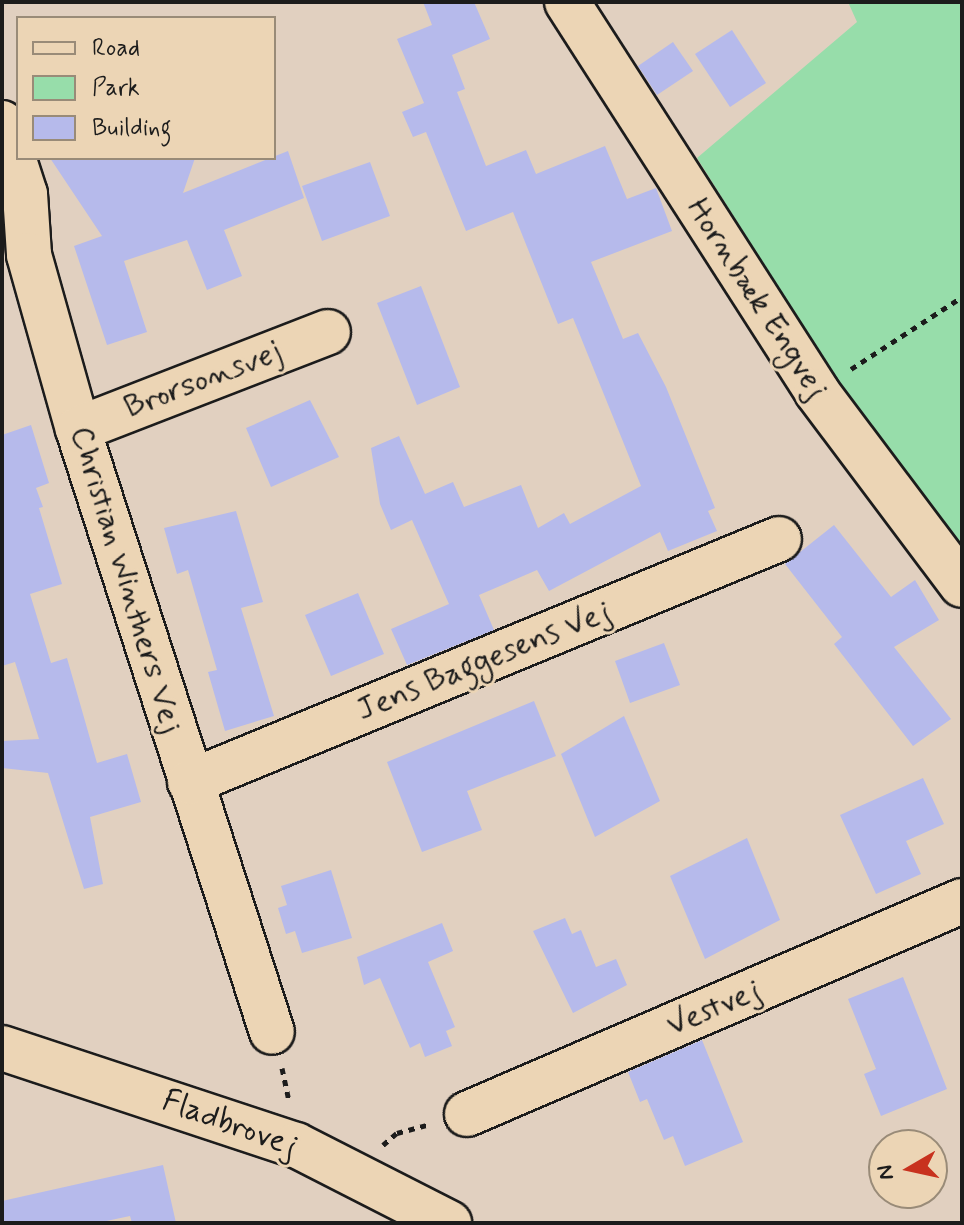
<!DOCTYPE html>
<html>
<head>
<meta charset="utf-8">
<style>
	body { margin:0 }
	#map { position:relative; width:964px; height:1225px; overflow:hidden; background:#e1d0c0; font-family:Mynerve,sans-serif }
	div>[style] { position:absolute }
	.green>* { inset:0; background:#97ddaa }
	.building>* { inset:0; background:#b6baeb }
	.path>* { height:5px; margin-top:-2.5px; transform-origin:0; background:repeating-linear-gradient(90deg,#1c1c1c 0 6px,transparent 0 12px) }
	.roads { filter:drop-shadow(2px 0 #1c1c1c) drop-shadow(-2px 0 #1c1c1c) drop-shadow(0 2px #1c1c1c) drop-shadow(0 -2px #1c1c1c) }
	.minor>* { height:44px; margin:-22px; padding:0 22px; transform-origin:22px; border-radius:22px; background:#ecd5b5 }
	.major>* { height:44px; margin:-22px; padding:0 22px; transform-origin:22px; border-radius:22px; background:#ecd5b5 }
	span { translate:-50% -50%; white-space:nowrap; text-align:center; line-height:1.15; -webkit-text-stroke:6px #ecd5b5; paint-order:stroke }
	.street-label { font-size:32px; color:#1c1c1c }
	.frame { position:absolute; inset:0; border:4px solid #1c1c1c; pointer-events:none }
	.legend { position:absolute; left:16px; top:16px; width:260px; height:144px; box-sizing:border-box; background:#ecd5b5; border:2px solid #998b78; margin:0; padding:10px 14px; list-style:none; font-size:24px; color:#1c1c1c }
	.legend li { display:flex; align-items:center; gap:16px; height:40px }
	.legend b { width:40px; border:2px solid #998b78 }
	.north { position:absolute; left:868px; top:1129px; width:80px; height:80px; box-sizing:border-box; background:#ecd5b5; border:2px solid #998b78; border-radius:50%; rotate:261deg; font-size:22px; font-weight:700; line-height:32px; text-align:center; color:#1c1c1c }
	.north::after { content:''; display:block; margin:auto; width:28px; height:36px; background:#c8321e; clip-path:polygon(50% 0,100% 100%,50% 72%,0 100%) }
</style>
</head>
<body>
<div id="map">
	<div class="green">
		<i style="clip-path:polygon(848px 2px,962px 2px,962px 548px,857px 412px,697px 158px,857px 22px)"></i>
	</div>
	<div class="building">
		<i style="clip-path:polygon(423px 2px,474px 2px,490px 39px,452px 55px,465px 89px,457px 92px,486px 166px,526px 150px,536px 174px,605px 146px,627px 199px,656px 188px,672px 231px,591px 262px,623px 339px,638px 333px,666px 387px,715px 508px,708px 511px,717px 531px,668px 551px,660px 532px,549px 591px,537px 570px,479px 595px,494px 630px,407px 665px,391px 629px,449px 604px,412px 520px,391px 530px,380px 504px,371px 448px,399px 436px,425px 494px,453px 482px,464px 507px,521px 485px,538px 528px,564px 513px,570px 524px,641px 486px,573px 318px,558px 324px,513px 212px,466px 231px,426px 132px,413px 137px,402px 112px,424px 103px,397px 39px,432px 25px)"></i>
		<i style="clip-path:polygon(732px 30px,766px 83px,730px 107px,695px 54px)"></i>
		<i style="clip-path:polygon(673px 42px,693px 71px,657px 95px,638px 66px)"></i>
		<i style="clip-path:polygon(288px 151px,304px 198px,224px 230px,242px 276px,207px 290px,187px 240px,124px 261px,147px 332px,107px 345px,74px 246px,102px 236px,50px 158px,195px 158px,183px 193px)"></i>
		<i style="clip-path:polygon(370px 162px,390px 216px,322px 241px,302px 186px)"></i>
		<i style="clip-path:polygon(421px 286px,460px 387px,417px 405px,377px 303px)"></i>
		<i style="clip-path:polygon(310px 400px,339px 457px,271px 487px,246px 428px)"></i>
		<i style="clip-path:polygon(31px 425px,49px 483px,36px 488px,43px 507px,39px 508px,62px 584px,30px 594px,51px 663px,67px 658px,97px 763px,127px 754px,141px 802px,90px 817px,103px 884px,84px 889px,48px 773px,2px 768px,2px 741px,39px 739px,15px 662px,2px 666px,2px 435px)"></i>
		<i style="clip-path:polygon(236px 511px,263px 602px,241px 608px,274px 716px,225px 731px,208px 672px,217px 670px,188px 570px,177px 574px,164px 528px)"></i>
		<i style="clip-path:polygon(834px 525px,891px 597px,915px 580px,939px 620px,894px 647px,951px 719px,913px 746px,834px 644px,842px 637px,785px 564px)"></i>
		<i style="clip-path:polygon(358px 593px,384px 654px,331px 676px,305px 615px)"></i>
		<i style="clip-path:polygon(664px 643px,680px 685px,630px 703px,615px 661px)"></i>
		<i style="clip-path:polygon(534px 701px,556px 756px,467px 791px,482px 830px,422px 852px,387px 762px)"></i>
		<i style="clip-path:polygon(624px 716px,660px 801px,595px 837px,561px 754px)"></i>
		<i style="clip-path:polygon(923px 778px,944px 824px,906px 841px,921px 874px,876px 894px,840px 815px)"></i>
		<i style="clip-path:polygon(747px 838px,780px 920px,705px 959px,670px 876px)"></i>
		<i style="clip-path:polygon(331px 870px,352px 938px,302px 953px,295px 931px,286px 934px,278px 908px,287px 905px,281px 886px)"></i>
		<i style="clip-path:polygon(565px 918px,572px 934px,581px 930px,596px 967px,616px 959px,627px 985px,573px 1013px,533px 931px)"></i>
		<i style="clip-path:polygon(442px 923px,453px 951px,428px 962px,455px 1027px,446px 1031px,452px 1046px,425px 1057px,420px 1043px,410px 1048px,380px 978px,364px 985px,357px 957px)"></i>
		<i style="clip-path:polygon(903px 977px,947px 1089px,881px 1116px,864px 1074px,876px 1069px,848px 999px)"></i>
		<i style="clip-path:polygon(702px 1040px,743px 1142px,685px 1166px,673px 1136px,664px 1140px,647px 1099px,640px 1102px,628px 1072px)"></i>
		<i style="clip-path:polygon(163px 1165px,176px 1223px,132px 1223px,130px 1216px,97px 1223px,2px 1223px,2px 1201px)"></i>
	</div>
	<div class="path">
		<i style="left:851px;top:369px;width:132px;rotate:-33deg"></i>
		<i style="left:282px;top:1068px;width:34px;rotate:78deg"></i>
		<i style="left:383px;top:1145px;width:18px;rotate:-41deg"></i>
		<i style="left:397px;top:1133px;width:35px;rotate:-15deg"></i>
	</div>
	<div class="roads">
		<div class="minor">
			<i style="left:567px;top:2px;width:463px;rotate:57.3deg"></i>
			<i style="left:817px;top:392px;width:241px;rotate:53.1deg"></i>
			<i style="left:2px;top:123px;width:75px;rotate:72.1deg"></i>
			<i style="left:25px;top:194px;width:61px;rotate:86.2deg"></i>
			<i style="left:29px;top:255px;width:181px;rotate:74.3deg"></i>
			<i style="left:78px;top:429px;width:633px;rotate:72.17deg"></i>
			<i style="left:78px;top:429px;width:268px;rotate:-21.2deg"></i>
			<i style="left:190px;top:782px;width:637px;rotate:-22.42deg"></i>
			<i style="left:467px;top:1114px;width:539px;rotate:-23.28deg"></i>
		</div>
		<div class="major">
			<i style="left:2px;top:1048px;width:310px;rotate:18.3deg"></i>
			<i style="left:296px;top:1145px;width:172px;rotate:27deg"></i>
		</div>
	</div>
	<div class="street-label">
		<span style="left:757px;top:299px;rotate:57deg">Hornbæk Engvej</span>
		<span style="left:203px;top:380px;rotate:-21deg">Brorsonsvej</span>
		<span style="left:126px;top:580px;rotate:73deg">Christian Winthers Vej</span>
		<span style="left:484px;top:661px;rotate:-22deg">Jens Baggesens Vej</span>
		<span style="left:714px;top:1008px;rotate:-23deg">Vestvej</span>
		<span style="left:230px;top:1124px;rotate:20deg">Fladbrovej</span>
	</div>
	<div class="frame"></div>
	<ul class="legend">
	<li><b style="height:10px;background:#ecd5b5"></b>Road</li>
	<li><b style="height:22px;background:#97ddaa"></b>Park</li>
	<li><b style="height:22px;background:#b6baeb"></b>Building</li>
	</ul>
	<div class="north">N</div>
</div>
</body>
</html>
